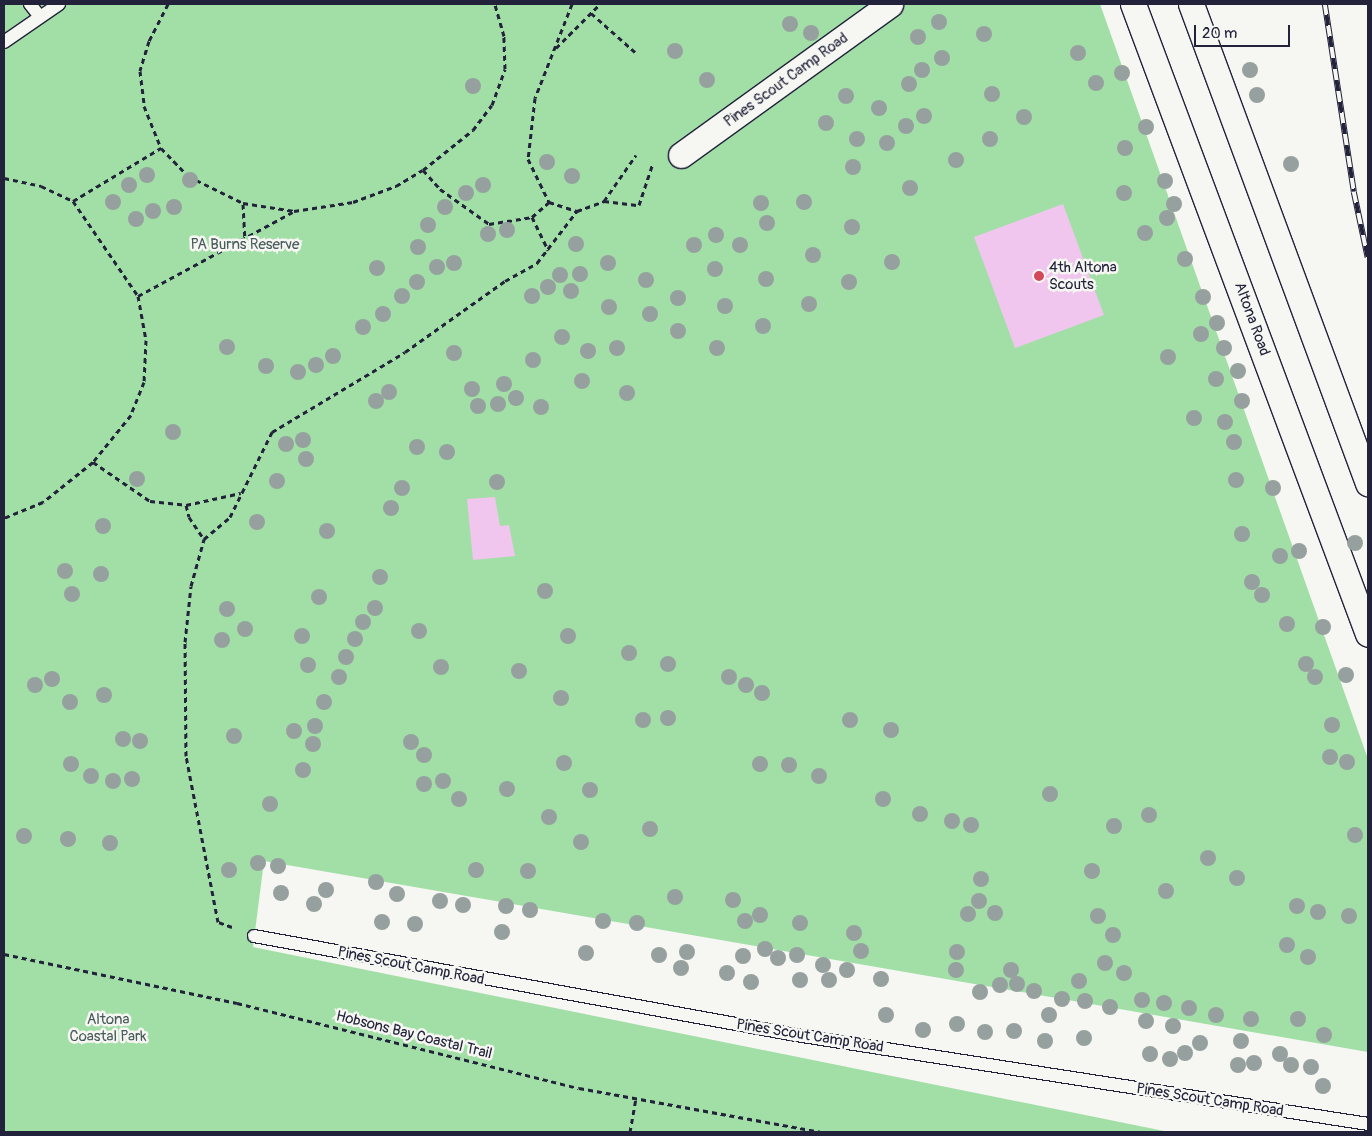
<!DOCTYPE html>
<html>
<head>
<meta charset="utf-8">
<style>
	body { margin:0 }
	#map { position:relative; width:1372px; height:1136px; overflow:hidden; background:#f6f6f2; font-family:Pangolin,sans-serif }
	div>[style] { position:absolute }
	.green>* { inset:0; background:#a1dfa6 }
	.building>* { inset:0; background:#f0c6ee }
	.path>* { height:3px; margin-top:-1.5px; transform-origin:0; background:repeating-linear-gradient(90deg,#22223b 0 5px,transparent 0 9px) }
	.roads { filter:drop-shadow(1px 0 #22223b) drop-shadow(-1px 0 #22223b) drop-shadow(0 1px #22223b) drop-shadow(0 -1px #22223b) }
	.service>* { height:12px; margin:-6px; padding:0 6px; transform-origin:6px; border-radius:6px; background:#f6f6f2 }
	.minor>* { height:25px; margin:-12.5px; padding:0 12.5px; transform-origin:12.5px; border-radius:12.5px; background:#f6f6f2 }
	.rail>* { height:5.5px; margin-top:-2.75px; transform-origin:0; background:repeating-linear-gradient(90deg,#f6f6f2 0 11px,#22223b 0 22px); box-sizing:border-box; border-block:1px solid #22223b }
	.trees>* { width:16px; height:16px; margin:-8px; border-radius:50%; background:#96a19f }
	.dots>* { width:14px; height:14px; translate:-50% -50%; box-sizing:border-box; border:2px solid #f6f6f2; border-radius:50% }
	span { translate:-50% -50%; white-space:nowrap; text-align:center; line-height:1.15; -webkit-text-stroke:5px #f6f6f2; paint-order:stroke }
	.street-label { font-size:15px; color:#22223b }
	.park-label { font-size:15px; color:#485b5b }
	.poi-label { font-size:15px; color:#22223b }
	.left { translate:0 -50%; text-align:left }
	.frame { position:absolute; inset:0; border:5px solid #22223b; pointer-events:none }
	.scale { position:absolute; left:1194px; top:25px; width:96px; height:22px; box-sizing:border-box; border:2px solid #22223b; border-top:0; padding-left:6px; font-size:15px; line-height:18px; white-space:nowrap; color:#22223b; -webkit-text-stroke:4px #f6f6f2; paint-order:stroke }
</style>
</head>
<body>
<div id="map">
	<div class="green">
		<i style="clip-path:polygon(4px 4px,1100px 4px,1368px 759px,1368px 1052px,264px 861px,253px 947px,1169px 1132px,4px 1132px)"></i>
	</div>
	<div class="building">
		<i style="clip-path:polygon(1063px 204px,1104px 315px,1015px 348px,974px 237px)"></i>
		<i style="clip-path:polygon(495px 497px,500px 526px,509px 525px,515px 556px,473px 560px,467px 499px)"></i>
	</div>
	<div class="path">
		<i style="left:168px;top:4px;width:42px;rotate:117.2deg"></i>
		<i style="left:149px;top:41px;width:31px;rotate:107deg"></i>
		<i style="left:140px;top:71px;width:35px;rotate:83deg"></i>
		<i style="left:144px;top:106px;width:45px;rotate:68deg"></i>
		<i style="left:161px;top:148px;width:39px;rotate:46deg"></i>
		<i style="left:188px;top:176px;width:61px;rotate:26.1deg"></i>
		<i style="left:243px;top:203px;width:52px;rotate:8.9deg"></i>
		<i style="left:294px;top:211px;width:60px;rotate:-8.7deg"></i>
		<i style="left:353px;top:202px;width:46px;rotate:-20.4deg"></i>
		<i style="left:396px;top:186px;width:31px;rotate:-31deg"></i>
		<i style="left:423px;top:170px;width:64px;rotate:-38.7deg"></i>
		<i style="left:473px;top:130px;width:31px;rotate:-53deg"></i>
		<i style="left:492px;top:105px;width:38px;rotate:-70deg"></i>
		<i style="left:505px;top:69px;width:33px;rotate:-92deg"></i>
		<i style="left:504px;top:36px;width:33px;rotate:-106deg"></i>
		<i style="left:572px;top:4px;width:101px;rotate:111.5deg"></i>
		<i style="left:535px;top:98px;width:61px;rotate:96.5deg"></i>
		<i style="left:528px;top:159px;width:48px;rotate:64deg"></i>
		<i style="left:549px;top:202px;width:29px;rotate:18deg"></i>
		<i style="left:577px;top:211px;width:29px;rotate:-20deg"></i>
		<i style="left:604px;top:201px;width:56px;rotate:-55.2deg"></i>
		<i style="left:591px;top:13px;width:59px;rotate:41.6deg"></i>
		<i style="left:556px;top:48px;width:62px;rotate:-45deg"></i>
		<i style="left:423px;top:170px;width:25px;rotate:48deg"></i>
		<i style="left:440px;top:189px;width:60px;rotate:35.5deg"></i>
		<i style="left:489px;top:224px;width:44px;rotate:-9.2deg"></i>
		<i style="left:532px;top:217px;width:37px;rotate:64deg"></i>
		<i style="left:4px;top:178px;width:38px;rotate:12deg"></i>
		<i style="left:41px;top:186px;width:35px;rotate:25deg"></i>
		<i style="left:73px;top:201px;width:115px;rotate:55.6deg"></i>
		<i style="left:138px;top:296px;width:45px;rotate:79.7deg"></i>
		<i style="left:146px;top:340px;width:42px;rotate:92.7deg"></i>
		<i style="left:144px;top:382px;width:35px;rotate:112deg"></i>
		<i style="left:131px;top:415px;width:60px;rotate:129deg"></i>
		<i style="left:93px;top:462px;width:64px;rotate:141.3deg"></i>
		<i style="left:43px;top:502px;width:42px;rotate:157.7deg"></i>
		<i style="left:73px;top:201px;width:103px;rotate:-31.1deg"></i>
		<i style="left:604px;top:201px;width:35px;rotate:7deg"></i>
		<i style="left:639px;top:205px;width:44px;rotate:-71.6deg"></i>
		<i style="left:243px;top:204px;width:34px;rotate:87deg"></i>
		<i style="left:532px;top:217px;width:23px;rotate:-41deg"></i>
		<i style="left:138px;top:296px;width:176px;rotate:-28.5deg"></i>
		<i style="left:93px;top:462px;width:69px;rotate:34.4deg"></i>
		<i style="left:150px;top:501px;width:36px;rotate:6deg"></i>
		<i style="left:186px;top:505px;width:56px;rotate:-12.3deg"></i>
		<i style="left:186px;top:505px;width:12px;rotate:76deg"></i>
		<i style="left:189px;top:517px;width:27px;rotate:56deg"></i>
		<i style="left:232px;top:927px;width:15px;rotate:-160deg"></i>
		<i style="left:218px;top:922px;width:169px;rotate:-100.9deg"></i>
		<i style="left:186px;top:756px;width:114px;rotate:-90.5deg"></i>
		<i style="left:185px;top:642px;width:56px;rotate:-83.9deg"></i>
		<i style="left:191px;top:586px;width:49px;rotate:-74.5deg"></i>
		<i style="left:204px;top:539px;width:34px;rotate:-40deg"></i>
		<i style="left:230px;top:517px;width:95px;rotate:-63.7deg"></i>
		<i style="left:272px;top:432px;width:155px;rotate:-31deg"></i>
		<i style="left:405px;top:352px;width:123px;rotate:-35.4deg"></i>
		<i style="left:505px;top:281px;width:37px;rotate:-29deg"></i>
		<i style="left:537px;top:263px;width:66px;rotate:-52.4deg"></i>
		<i style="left:4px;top:954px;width:238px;rotate:11.9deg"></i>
		<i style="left:237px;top:1003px;width:352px;rotate:14deg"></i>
		<i style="left:579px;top:1088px;width:245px;rotate:10.3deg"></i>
		<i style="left:630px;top:1132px;width:34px;rotate:-80deg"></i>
	</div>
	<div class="roads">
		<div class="service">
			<i style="left:30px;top:4px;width:16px;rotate:52deg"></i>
			<i style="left:4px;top:42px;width:67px;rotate:-34.6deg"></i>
			<i style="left:254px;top:936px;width:551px;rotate:10.35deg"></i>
			<i style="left:796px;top:1035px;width:579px;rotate:8.84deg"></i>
		</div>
		<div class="minor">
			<i style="left:1133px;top:4px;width:672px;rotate:69.54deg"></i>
			<i style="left:1191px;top:4px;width:511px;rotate:69.72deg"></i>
			<i style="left:681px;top:155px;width:258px;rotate:-35.8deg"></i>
		</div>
	</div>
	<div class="rail">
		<i style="left:1325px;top:4px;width:190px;rotate:81.2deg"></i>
		<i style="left:1354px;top:192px;width:67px;rotate:78deg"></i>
	</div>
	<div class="trees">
		<i style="left:939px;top:22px"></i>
		<i style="left:790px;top:24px"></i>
		<i style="left:811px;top:33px"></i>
		<i style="left:984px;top:34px"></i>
		<i style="left:918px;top:37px"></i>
		<i style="left:675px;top:51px"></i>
		<i style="left:1078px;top:53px"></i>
		<i style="left:942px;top:58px"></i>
		<i style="left:922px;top:70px"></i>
		<i style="left:1250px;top:70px"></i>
		<i style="left:1122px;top:73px"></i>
		<i style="left:707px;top:80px"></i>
		<i style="left:1096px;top:83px"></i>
		<i style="left:909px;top:84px"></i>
		<i style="left:473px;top:86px"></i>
		<i style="left:992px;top:94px"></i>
		<i style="left:1257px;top:95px"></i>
		<i style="left:846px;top:96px"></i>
		<i style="left:879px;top:108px"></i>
		<i style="left:924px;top:116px"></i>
		<i style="left:1024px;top:117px"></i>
		<i style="left:826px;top:123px"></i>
		<i style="left:906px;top:126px"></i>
		<i style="left:1146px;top:127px"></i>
		<i style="left:857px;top:139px"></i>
		<i style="left:990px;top:139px"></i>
		<i style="left:887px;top:143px"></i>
		<i style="left:1125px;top:148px"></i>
		<i style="left:956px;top:160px"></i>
		<i style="left:547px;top:162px"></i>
		<i style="left:1291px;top:164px"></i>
		<i style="left:853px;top:167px"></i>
		<i style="left:147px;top:175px"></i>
		<i style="left:572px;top:176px"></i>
		<i style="left:190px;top:180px"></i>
		<i style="left:1165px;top:181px"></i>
		<i style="left:129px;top:185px"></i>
		<i style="left:483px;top:185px"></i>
		<i style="left:910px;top:188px"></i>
		<i style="left:466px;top:193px"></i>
		<i style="left:1124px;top:193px"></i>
		<i style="left:113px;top:202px"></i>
		<i style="left:804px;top:202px"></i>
		<i style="left:761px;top:203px"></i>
		<i style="left:1174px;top:204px"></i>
		<i style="left:174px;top:207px"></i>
		<i style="left:445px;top:207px"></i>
		<i style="left:153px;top:211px"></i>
		<i style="left:1167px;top:218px"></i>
		<i style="left:136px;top:219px"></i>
		<i style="left:767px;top:223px"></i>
		<i style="left:428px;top:225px"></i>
		<i style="left:852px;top:227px"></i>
		<i style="left:507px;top:230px"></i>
		<i style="left:1145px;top:233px"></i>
		<i style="left:488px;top:234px"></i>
		<i style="left:716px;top:235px"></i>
		<i style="left:576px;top:244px"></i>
		<i style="left:694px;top:245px"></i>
		<i style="left:740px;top:245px"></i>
		<i style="left:418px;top:247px"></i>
		<i style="left:813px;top:255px"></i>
		<i style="left:1185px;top:259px"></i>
		<i style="left:892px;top:262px"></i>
		<i style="left:454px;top:263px"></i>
		<i style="left:608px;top:263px"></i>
		<i style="left:437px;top:267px"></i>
		<i style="left:377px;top:268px"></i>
		<i style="left:715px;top:269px"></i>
		<i style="left:580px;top:274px"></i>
		<i style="left:560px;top:275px"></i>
		<i style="left:766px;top:279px"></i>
		<i style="left:646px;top:280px"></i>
		<i style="left:417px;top:282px"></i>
		<i style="left:849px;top:282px"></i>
		<i style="left:548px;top:287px"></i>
		<i style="left:571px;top:291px"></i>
		<i style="left:402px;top:296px"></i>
		<i style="left:532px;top:296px"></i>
		<i style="left:1203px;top:297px"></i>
		<i style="left:678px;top:298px"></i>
		<i style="left:809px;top:304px"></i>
		<i style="left:725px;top:306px"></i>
		<i style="left:609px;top:307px"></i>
		<i style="left:383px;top:314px"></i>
		<i style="left:650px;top:314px"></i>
		<i style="left:1217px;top:323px"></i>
		<i style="left:763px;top:326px"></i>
		<i style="left:363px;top:327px"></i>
		<i style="left:678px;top:331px"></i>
		<i style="left:1201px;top:334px"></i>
		<i style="left:562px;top:337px"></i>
		<i style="left:227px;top:347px"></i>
		<i style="left:617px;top:348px"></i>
		<i style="left:717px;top:348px"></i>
		<i style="left:1224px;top:348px"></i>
		<i style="left:588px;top:351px"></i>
		<i style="left:454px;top:353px"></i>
		<i style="left:333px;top:356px"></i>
		<i style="left:1168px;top:357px"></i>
		<i style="left:533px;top:360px"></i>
		<i style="left:316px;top:365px"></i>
		<i style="left:266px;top:366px"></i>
		<i style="left:1238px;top:371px"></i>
		<i style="left:298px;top:372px"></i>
		<i style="left:1216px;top:379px"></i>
		<i style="left:582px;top:381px"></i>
		<i style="left:504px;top:384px"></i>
		<i style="left:472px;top:389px"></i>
		<i style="left:389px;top:392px"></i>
		<i style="left:627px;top:393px"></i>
		<i style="left:516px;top:398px"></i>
		<i style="left:376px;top:401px"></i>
		<i style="left:1242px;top:401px"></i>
		<i style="left:498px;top:404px"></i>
		<i style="left:478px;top:406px"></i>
		<i style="left:541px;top:407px"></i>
		<i style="left:1194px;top:418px"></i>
		<i style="left:1225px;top:422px"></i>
		<i style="left:173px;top:432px"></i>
		<i style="left:303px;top:440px"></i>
		<i style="left:1234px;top:442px"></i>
		<i style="left:286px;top:444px"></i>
		<i style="left:417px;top:447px"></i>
		<i style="left:447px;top:452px"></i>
		<i style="left:306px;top:459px"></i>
		<i style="left:137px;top:479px"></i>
		<i style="left:1236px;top:480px"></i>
		<i style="left:277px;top:481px"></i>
		<i style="left:497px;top:482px"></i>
		<i style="left:402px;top:488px"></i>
		<i style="left:1273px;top:488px"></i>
		<i style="left:391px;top:508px"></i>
		<i style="left:257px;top:522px"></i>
		<i style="left:103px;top:526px"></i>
		<i style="left:327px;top:531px"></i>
		<i style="left:1242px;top:534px"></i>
		<i style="left:1355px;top:543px"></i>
		<i style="left:1299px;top:551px"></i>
		<i style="left:1280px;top:556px"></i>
		<i style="left:65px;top:571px"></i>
		<i style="left:101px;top:574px"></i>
		<i style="left:380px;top:577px"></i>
		<i style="left:1252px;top:582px"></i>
		<i style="left:545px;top:591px"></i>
		<i style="left:72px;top:594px"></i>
		<i style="left:1262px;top:595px"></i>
		<i style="left:319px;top:597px"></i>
		<i style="left:375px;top:608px"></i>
		<i style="left:227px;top:609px"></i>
		<i style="left:363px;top:622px"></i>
		<i style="left:1287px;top:624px"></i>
		<i style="left:1323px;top:627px"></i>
		<i style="left:245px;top:629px"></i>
		<i style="left:419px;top:631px"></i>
		<i style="left:302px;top:636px"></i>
		<i style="left:568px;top:636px"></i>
		<i style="left:355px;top:639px"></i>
		<i style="left:222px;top:640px"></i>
		<i style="left:629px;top:653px"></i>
		<i style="left:346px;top:657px"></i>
		<i style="left:668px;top:664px"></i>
		<i style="left:1306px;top:664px"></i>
		<i style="left:308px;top:665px"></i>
		<i style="left:441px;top:667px"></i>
		<i style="left:519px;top:671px"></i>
		<i style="left:1346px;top:675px"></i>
		<i style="left:339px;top:677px"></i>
		<i style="left:729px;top:677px"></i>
		<i style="left:1315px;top:677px"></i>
		<i style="left:52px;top:679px"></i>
		<i style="left:35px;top:685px"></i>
		<i style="left:746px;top:685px"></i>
		<i style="left:762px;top:693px"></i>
		<i style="left:104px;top:695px"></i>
		<i style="left:561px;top:698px"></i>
		<i style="left:70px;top:702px"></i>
		<i style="left:324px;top:702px"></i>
		<i style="left:668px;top:718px"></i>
		<i style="left:643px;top:720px"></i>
		<i style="left:850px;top:720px"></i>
		<i style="left:1332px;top:725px"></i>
		<i style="left:315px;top:726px"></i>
		<i style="left:891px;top:730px"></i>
		<i style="left:294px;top:731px"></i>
		<i style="left:234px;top:736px"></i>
		<i style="left:123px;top:739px"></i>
		<i style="left:140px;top:741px"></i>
		<i style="left:411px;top:742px"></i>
		<i style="left:313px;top:744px"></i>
		<i style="left:424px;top:755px"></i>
		<i style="left:1330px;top:757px"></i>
		<i style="left:1347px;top:762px"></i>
		<i style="left:564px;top:763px"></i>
		<i style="left:71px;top:764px"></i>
		<i style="left:760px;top:764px"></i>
		<i style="left:789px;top:765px"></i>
		<i style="left:303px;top:770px"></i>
		<i style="left:91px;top:776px"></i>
		<i style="left:819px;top:776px"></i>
		<i style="left:132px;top:779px"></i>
		<i style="left:113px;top:781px"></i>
		<i style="left:443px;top:781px"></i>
		<i style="left:424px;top:784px"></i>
		<i style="left:507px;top:789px"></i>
		<i style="left:590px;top:790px"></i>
		<i style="left:1050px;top:794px"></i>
		<i style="left:459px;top:799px"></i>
		<i style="left:883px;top:799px"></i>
		<i style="left:270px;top:804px"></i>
		<i style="left:920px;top:814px"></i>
		<i style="left:1149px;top:815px"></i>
		<i style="left:549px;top:817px"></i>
		<i style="left:952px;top:821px"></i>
		<i style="left:971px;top:825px"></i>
		<i style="left:1114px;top:826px"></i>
		<i style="left:650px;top:829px"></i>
		<i style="left:1355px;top:835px"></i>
		<i style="left:24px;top:836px"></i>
		<i style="left:68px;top:839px"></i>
		<i style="left:581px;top:842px"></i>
		<i style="left:110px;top:843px"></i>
		<i style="left:1208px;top:858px"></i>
		<i style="left:258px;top:863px"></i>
		<i style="left:278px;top:866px"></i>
		<i style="left:229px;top:870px"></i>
		<i style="left:476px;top:870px"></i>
		<i style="left:528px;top:871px"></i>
		<i style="left:1092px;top:871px"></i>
		<i style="left:1237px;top:878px"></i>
		<i style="left:981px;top:879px"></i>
		<i style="left:376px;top:882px"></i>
		<i style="left:326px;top:890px"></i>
		<i style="left:1166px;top:891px"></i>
		<i style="left:281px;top:893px"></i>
		<i style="left:397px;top:894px"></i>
		<i style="left:675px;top:897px"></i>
		<i style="left:733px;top:900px"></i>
		<i style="left:440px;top:901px"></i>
		<i style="left:979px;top:901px"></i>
		<i style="left:314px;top:904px"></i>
		<i style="left:463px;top:905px"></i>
		<i style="left:506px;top:906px"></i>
		<i style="left:1297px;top:906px"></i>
		<i style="left:530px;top:910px"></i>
		<i style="left:1318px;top:912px"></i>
		<i style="left:995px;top:913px"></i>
		<i style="left:968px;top:914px"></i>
		<i style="left:760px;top:915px"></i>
		<i style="left:1098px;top:916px"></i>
		<i style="left:1349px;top:916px"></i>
		<i style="left:603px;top:921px"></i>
		<i style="left:745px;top:921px"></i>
		<i style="left:382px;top:922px"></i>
		<i style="left:637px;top:923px"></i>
		<i style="left:800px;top:923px"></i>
		<i style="left:415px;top:924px"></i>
		<i style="left:502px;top:932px"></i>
		<i style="left:854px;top:933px"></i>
		<i style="left:1113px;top:935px"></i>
		<i style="left:1287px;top:945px"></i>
		<i style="left:765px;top:949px"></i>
		<i style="left:861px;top:951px"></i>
		<i style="left:687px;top:952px"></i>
		<i style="left:957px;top:952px"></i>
		<i style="left:586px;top:953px"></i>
		<i style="left:659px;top:955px"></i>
		<i style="left:797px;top:955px"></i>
		<i style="left:743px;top:956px"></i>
		<i style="left:1308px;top:957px"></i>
		<i style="left:778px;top:958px"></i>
		<i style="left:1105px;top:963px"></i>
		<i style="left:823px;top:965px"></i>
		<i style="left:681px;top:968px"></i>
		<i style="left:847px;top:970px"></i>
		<i style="left:956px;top:970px"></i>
		<i style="left:1011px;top:970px"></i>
		<i style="left:727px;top:973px"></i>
		<i style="left:1124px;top:973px"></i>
		<i style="left:881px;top:979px"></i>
		<i style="left:800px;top:980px"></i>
		<i style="left:829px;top:980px"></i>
		<i style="left:1079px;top:981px"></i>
		<i style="left:751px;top:982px"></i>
		<i style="left:1017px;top:984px"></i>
		<i style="left:1000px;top:985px"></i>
		<i style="left:1034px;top:991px"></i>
		<i style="left:980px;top:992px"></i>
		<i style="left:1062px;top:999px"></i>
		<i style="left:1142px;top:1000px"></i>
		<i style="left:1085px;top:1001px"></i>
		<i style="left:1164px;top:1003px"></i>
		<i style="left:1110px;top:1007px"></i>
		<i style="left:1189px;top:1008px"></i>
		<i style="left:886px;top:1015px"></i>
		<i style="left:1049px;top:1015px"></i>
		<i style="left:1216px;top:1015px"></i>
		<i style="left:1251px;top:1019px"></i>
		<i style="left:1298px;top:1019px"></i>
		<i style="left:1146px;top:1021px"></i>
		<i style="left:957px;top:1024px"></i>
		<i style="left:1173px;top:1026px"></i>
		<i style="left:923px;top:1030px"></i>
		<i style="left:1014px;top:1031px"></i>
		<i style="left:985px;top:1032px"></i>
		<i style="left:1324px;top:1035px"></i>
		<i style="left:1084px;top:1038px"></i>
		<i style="left:1045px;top:1041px"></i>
		<i style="left:1241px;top:1041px"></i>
		<i style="left:1200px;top:1043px"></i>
		<i style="left:1185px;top:1053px"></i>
		<i style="left:1150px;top:1054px"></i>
		<i style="left:1280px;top:1054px"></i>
		<i style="left:1170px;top:1059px"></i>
		<i style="left:1254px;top:1063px"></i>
		<i style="left:1238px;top:1065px"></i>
		<i style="left:1291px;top:1065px"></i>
		<i style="left:1311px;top:1067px"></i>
		<i style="left:1323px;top:1086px"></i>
	</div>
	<div class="dots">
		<i style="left:1039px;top:276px;background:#d1495b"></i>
	</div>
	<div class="street-label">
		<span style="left:786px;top:80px;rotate:-36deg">Pines Scout Camp Road</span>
		<span style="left:1252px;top:319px;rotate:70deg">Altona Road</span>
		<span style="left:411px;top:966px;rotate:11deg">Pines Scout Camp Road</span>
		<span style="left:414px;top:1035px;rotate:14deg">Hobsons Bay Coastal Trail</span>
		<span style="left:810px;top:1036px;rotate:9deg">Pines Scout Camp Road</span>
		<span style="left:1210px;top:1100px;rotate:9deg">Pines Scout Camp Road</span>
	</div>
	<div class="park-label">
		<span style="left:245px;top:245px">PA Burns Reserve</span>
		<span style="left:108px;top:1028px">Altona<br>Coastal Park</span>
	</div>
	<div class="poi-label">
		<span class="left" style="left:1049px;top:276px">4th Altona<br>Scouts</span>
	</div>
	<div class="frame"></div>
	<div class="scale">20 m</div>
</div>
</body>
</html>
